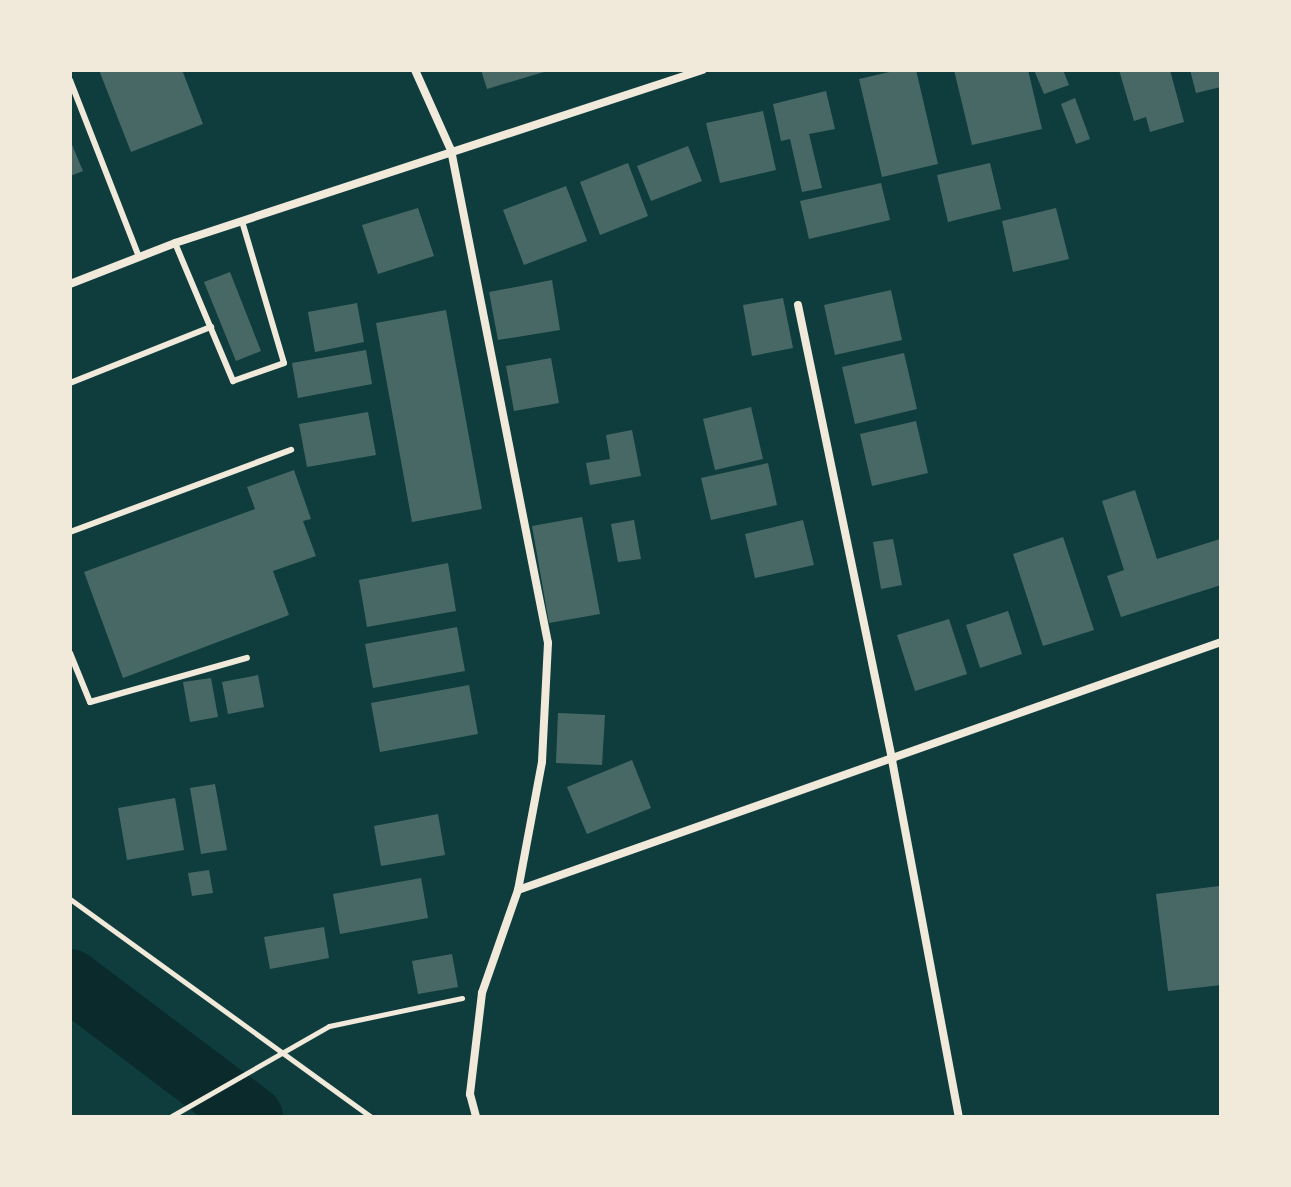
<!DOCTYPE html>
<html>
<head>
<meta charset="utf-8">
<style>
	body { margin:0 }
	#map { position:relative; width:1291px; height:1187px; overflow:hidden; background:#0f3d3e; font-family:Figtree,sans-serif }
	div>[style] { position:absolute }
	.river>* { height:62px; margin:-31px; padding:0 31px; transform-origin:31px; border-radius:31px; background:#0a2a2b }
	.building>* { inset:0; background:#486865 }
	.path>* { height:5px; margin:-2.5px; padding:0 2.5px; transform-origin:2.5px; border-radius:2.5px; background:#f1e9da }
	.service>* { height:6px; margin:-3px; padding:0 3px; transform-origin:3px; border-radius:3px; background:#f1e9da }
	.minor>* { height:8px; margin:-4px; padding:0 4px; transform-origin:4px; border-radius:4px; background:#f1e9da }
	span { translate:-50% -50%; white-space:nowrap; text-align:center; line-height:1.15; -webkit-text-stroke:7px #f1e9da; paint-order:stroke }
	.frame { position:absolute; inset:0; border:72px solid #f1e9da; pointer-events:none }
</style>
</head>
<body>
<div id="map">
	<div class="river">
		<i style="left:70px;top:980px;width:228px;rotate:37deg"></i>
	</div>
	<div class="building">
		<i style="clip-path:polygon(99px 70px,182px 70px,203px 124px,131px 152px)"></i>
		<i style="clip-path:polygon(481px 70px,547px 70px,547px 71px,487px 89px)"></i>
		<i style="clip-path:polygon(898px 70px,916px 70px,938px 164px,882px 177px,859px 79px)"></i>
		<i style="clip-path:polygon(954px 70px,1028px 70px,1042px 129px,972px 145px)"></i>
		<i style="clip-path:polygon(1034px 70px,1063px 70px,1069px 85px,1044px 94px)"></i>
		<i style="clip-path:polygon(1119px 70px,1170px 70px,1184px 122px,1150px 132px,1146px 117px,1134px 121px)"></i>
		<i style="clip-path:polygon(1190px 70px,1221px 70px,1221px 87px,1196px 93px)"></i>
		<i style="clip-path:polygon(826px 91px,835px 129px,809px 134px,822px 188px,802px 192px,790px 139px,781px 141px,773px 104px)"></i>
		<i style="clip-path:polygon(1075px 98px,1090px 139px,1076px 144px,1061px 104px)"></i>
		<i style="clip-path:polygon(763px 111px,776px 170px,720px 183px,706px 123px)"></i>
		<i style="clip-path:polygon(70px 140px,83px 171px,70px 176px)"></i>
		<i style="clip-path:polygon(688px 146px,702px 181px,651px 201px,637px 166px)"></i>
		<i style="clip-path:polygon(628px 163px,648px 216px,600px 235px,580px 182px)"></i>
		<i style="clip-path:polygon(990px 163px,1001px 209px,948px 222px,937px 175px)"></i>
		<i style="clip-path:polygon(881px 183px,890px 220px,809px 239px,800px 201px)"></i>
		<i style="clip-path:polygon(566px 186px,587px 241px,524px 265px,503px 210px)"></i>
		<i style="clip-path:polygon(418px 208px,434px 256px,378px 274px,362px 225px)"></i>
		<i style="clip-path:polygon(1056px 208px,1069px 259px,1013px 272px,1002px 221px)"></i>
		<i style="clip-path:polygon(230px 272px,261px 351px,236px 361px,204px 282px)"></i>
		<i style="clip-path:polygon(552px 280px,560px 330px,498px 340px,489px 292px)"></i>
		<i style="clip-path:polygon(891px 290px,902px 340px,835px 355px,824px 305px)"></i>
		<i style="clip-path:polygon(783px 298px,793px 348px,752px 356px,743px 305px)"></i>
		<i style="clip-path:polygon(357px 303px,364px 342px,315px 352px,308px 312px)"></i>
		<i style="clip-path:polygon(446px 310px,482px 509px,412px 522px,376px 323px)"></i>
		<i style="clip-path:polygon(366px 350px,372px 384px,298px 398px,292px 363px)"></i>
		<i style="clip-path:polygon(904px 353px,917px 409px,855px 424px,842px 367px)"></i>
		<i style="clip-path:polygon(551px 358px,559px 403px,514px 411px,506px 366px)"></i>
		<i style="clip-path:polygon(751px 407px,763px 459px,715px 470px,703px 419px)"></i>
		<i style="clip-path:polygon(368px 412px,376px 455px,307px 467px,299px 424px)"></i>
		<i style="clip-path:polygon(916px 421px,928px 473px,872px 486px,860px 434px)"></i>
		<i style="clip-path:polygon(632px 430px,641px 476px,590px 485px,586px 463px,610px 459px,606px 435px)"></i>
		<i style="clip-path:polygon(768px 463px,777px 505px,711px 520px,701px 478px)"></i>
		<i style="clip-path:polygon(294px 470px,311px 519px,303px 521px,316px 556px,273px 571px,289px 615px,123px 678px,84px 572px,255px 509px,247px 487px)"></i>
		<i style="clip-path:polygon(1135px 490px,1157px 559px,1220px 539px,1221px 585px,1121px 617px,1107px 576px,1124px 570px,1102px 501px)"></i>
		<i style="clip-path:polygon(582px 517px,600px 614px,549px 623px,532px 526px)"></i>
		<i style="clip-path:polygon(634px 520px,641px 559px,618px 562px,611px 524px)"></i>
		<i style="clip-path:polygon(803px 520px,814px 565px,755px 578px,745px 534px)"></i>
		<i style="clip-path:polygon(1063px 537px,1094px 630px,1043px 646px,1013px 554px)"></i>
		<i style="clip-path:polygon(893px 539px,902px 585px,881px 589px,873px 542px)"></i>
		<i style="clip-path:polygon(448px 563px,456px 611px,367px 627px,359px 580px)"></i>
		<i style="clip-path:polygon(1008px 611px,1022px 654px,980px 668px,966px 625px)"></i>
		<i style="clip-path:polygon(949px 619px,967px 674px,915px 691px,897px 635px)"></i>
		<i style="clip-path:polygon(457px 627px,465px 671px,373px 688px,365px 644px)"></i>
		<i style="clip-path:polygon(258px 675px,264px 707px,228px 714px,222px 682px)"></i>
		<i style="clip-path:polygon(211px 678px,218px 717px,190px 722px,183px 682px)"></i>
		<i style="clip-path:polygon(469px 685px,478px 734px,380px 752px,371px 703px)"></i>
		<i style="clip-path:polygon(558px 713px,605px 715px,602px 765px,556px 763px)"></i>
		<i style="clip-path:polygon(632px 760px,651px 808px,587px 834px,567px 787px)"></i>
		<i style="clip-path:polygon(215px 784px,227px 850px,201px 854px,190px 788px)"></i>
		<i style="clip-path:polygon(175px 798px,184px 850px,127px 860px,118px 808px)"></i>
		<i style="clip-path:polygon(438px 814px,445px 855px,381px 866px,374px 826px)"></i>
		<i style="clip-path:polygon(209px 870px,213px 893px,192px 896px,188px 873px)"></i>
		<i style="clip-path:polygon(421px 878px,428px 918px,340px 934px,333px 894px)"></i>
		<i style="clip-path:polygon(1219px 886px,1221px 985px,1168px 991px,1156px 894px)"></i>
		<i style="clip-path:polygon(324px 927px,329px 958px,270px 969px,264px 937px)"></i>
		<i style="clip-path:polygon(452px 954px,458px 987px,418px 994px,412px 961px)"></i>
	</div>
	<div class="path">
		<i style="left:70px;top:899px;width:372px;rotate:35.9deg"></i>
		<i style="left:170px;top:1117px;width:183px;rotate:-29.8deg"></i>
		<i style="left:329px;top:1026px;width:136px;rotate:-11.9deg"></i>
	</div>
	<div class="service">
		<i style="left:70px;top:80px;width:190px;rotate:68.7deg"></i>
		<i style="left:175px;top:243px;width:150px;rotate:67.2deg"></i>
		<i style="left:233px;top:381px;width:54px;rotate:-19.4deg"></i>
		<i style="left:284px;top:363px;width:148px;rotate:-106.5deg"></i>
		<i style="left:70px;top:383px;width:152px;rotate:-21.7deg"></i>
		<i style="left:70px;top:532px;width:236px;rotate:-20.4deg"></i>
		<i style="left:70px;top:653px;width:53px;rotate:67.8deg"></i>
		<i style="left:90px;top:702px;width:163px;rotate:-15.7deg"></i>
	</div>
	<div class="minor">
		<i style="left:415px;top:70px;width:88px;rotate:65.8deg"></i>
		<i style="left:451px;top:150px;width:502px;rotate:78.87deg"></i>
		<i style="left:548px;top:643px;width:119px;rotate:92.9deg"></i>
		<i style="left:542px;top:762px;width:130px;rotate:100.6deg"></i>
		<i style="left:518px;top:890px;width:109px;rotate:109.3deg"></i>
		<i style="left:482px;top:993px;width:102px;rotate:96.8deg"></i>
		<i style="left:470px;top:1094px;width:24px;rotate:75deg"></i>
		<i style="left:70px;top:284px;width:113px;rotate:-21.3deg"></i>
		<i style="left:175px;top:243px;width:555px;rotate:-18.17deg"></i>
		<i style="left:798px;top:305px;width:465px;rotate:78.3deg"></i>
		<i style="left:892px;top:760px;width:363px;rotate:79.4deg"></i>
		<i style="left:518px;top:890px;width:745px;rotate:-19.43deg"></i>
	</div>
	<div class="frame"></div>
</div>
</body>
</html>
